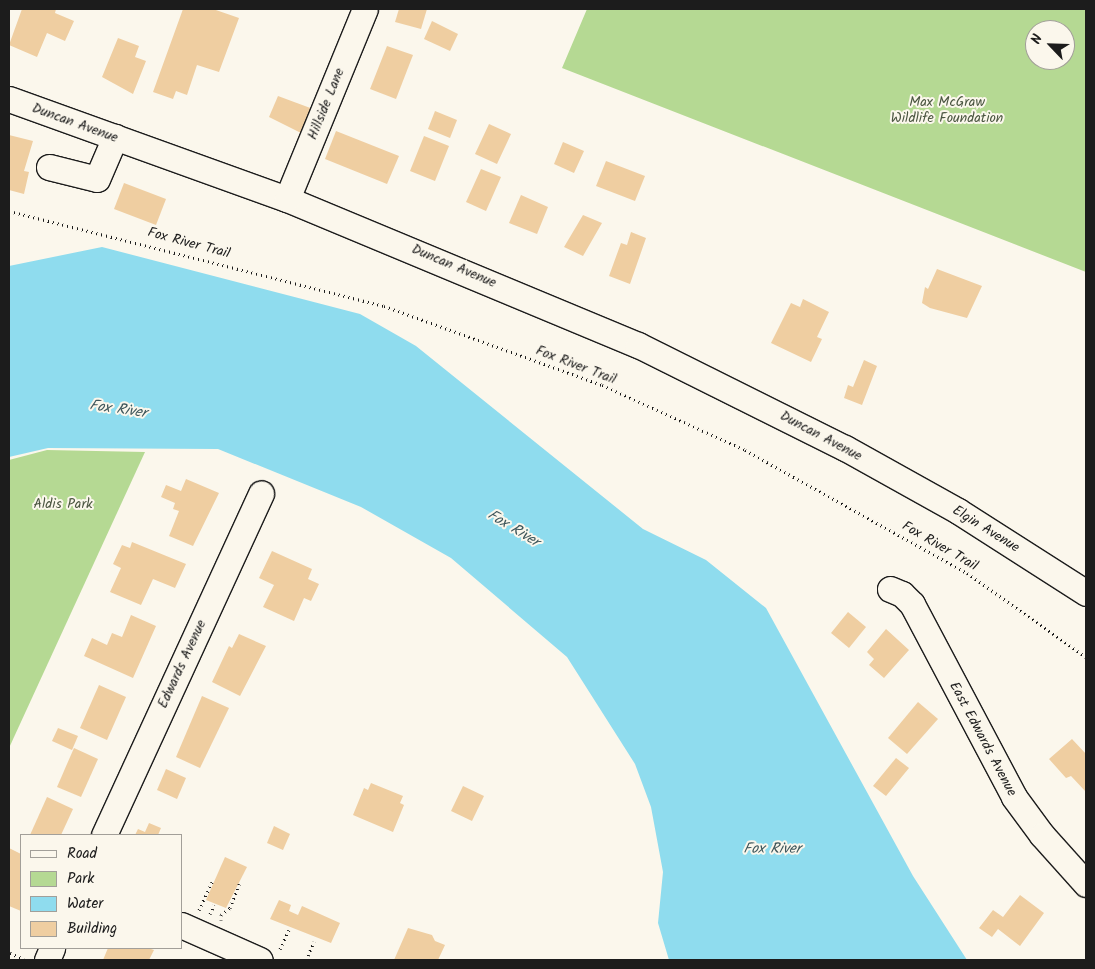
<!DOCTYPE html>
<html>
<head>
<meta charset="utf-8">
<style>
	body { margin:0 }
	#map { position:relative; width:1095px; height:969px; overflow:hidden; background:#fbf7ec; font-family:Kalam,sans-serif }
	div>[style] { position:absolute }
	.green>* { inset:0; background:#b5d993 }
	.water>* { inset:0; background:#8fdcee }
	.building>* { inset:0; background:#efcea1 }
	.path>* { height:3px; margin-top:-1.5px; transform-origin:0; background:repeating-linear-gradient(90deg,#1c1c1c 0 1px,transparent 0 5px) }
	.roads { filter:drop-shadow(1px 0 #1c1c1c) drop-shadow(-1px 0 #1c1c1c) drop-shadow(0 1px #1c1c1c) drop-shadow(0 -1px #1c1c1c) }
	.minor>* { height:25px; margin:-12.5px; padding:0 12.5px; transform-origin:12.5px; border-radius:12.5px; background:#fbf7ec }
	span { translate:-50% -50%; white-space:nowrap; text-align:center; line-height:1.15; -webkit-text-stroke:4px #fbf7ec; paint-order:stroke }
	.park-label { font-size:14px; color:#4a5540 }
	.street-label { font-size:14px; color:#1c1c1c }
	.water-label { font-size:15px; color:#3e565b; font-style:italic }
	.frame { position:absolute; inset:0; border:10px solid #1c1c1c; pointer-events:none }
	.legend { position:absolute; left:20px; top:834px; width:162px; height:115px; box-sizing:border-box; background:#fbf7ec; border:1px solid #a29f99; margin:0; padding:6px 9px; list-style:none; font-size:15px; color:#1c1c1c }
	.legend li { display:flex; align-items:center; gap:10px; height:25px }
	.legend b { width:25px; border:1px solid #a29f99 }
	.north { position:absolute; left:1025px; top:20px; width:50px; height:50px; box-sizing:border-box; background:#fbf7ec; border:1px solid #a29f99; border-radius:50%; rotate:294deg; font-size:14px; font-weight:700; line-height:20px; text-align:center; color:#1c1c1c }
	.north::after { content:''; display:block; margin:auto; width:18px; height:22px; background:#1c1c1c; clip-path:polygon(50% 0,100% 100%,50% 72%,0 100%) }
</style>
</head>
<body>
<div id="map">
	<div class="green">
		<i style="clip-path:polygon(evenodd,587px 9px,1086px 9px,1086px 272px,562px 68px,587px 9px,1035px 30px,1065px 30px,1065px 60px,1035px 60px,1035px 30px)"></i>
		<i style="clip-path:polygon(47px 450px,145px 452px,9px 748px,9px 460px)"></i>
	</div>
	<div class="water">
		<i style="clip-path:polygon(102px 247px,360px 314px,416px 346px,643px 529px,706px 560px,766px 608px,913px 876px,967px 960px,669px 960px,658px 923px,663px 872px,651px 807px,635px 764px,567px 657px,451px 558px,361px 507px,218px 449px,48px 448px,9px 457px,9px 266px)"></i>
	</div>
	<div class="building">
		<i style="clip-path:polygon(22px 9px,56px 9px,55px 13px,74px 21px,65px 41px,47px 33px,37px 57px,9px 45px)"></i>
		<i style="clip-path:polygon(183px 9px,213px 9px,239px 18px,219px 72px,197px 65px,187px 95px,176px 91px,173px 99px,153px 92px)"></i>
		<i style="clip-path:polygon(399px 9px,427px 9px,421px 29px,395px 22px)"></i>
		<i style="clip-path:polygon(432px 21px,458px 34px,450px 51px,424px 39px)"></i>
		<i style="clip-path:polygon(118px 38px,139px 46px,135px 57px,146px 61px,133px 94px,102px 77px)"></i>
		<i style="clip-path:polygon(387px 46px,413px 55px,396px 99px,370px 89px)"></i>
		<i style="clip-path:polygon(278px 96px,313px 109px,303px 134px,269px 117px)"></i>
		<i style="clip-path:polygon(435px 111px,457px 120px,450px 138px,428px 129px)"></i>
		<i style="clip-path:polygon(489px 124px,511px 134px,497px 164px,475px 154px)"></i>
		<i style="clip-path:polygon(336px 131px,399px 156px,387px 184px,325px 159px)"></i>
		<i style="clip-path:polygon(9px 135px,33px 141px,24px 171px,29px 172px,24px 194px,9px 190px)"></i>
		<i style="clip-path:polygon(424px 136px,449px 146px,435px 181px,410px 171px)"></i>
		<i style="clip-path:polygon(563px 142px,584px 151px,574px 173px,554px 164px)"></i>
		<i style="clip-path:polygon(606px 161px,645px 176px,635px 201px,596px 186px)"></i>
		<i style="clip-path:polygon(481px 169px,501px 177px,486px 211px,466px 202px)"></i>
		<i style="clip-path:polygon(124px 183px,166px 199px,156px 225px,114px 209px)"></i>
		<i style="clip-path:polygon(521px 195px,548px 207px,537px 234px,509px 223px)"></i>
		<i style="clip-path:polygon(583px 215px,602px 223px,583px 256px,564px 247px)"></i>
		<i style="clip-path:polygon(631px 232px,646px 238px,630px 284px,609px 276px,621px 243px,627px 245px)"></i>
		<i style="clip-path:polygon(937px 269px,982px 286px,967px 318px,930px 308px,922px 303px,925px 287px,928px 289px)"></i>
		<i style="clip-path:polygon(803px 299px,829px 312px,817px 337px,822px 339px,811px 362px,771px 343px,791px 303px,800px 307px)"></i>
		<i style="clip-path:polygon(864px 360px,877px 366px,862px 405px,844px 398px,848px 385px,853px 387px)"></i>
		<i style="clip-path:polygon(186px 479px,219px 493px,193px 546px,169px 536px,179px 511px,173px 509px,175px 503px,161px 497px,166px 485px,181px 491px)"></i>
		<i style="clip-path:polygon(132px 542px,186px 564px,175px 588px,153px 579px,141px 605px,110px 592px,121px 568px,113px 564px,122px 545px,130px 548px)"></i>
		<i style="clip-path:polygon(272px 551px,312px 569px,308px 579px,319px 584px,311px 601px,304px 598px,294px 621px,263px 607px,274px 585px,259px 578px)"></i>
		<i style="clip-path:polygon(848px 612px,866px 627px,849px 648px,831px 633px)"></i>
		<i style="clip-path:polygon(131px 615px,156px 626px,133px 678px,84px 656px,92px 638px,107px 645px,112px 633px,122px 637px)"></i>
		<i style="clip-path:polygon(886px 629px,909px 650px,884px 678px,869px 665px,874px 659px,867px 652px)"></i>
		<i style="clip-path:polygon(239px 634px,266px 646px,240px 696px,212px 682px,229px 646px,232px 648px)"></i>
		<i style="clip-path:polygon(99px 685px,126px 697px,107px 740px,80px 728px)"></i>
		<i style="clip-path:polygon(202px 696px,229px 708px,200px 768px,176px 757px)"></i>
		<i style="clip-path:polygon(918px 702px,938px 719px,907px 754px,888px 738px)"></i>
		<i style="clip-path:polygon(58px 728px,78px 736px,72px 750px,52px 741px)"></i>
		<i style="clip-path:polygon(1072px 739px,1086px 754px,1086px 792px,1071px 776px,1066px 778px,1049px 759px)"></i>
		<i style="clip-path:polygon(74px 748px,98px 759px,81px 797px,57px 787px)"></i>
		<i style="clip-path:polygon(896px 758px,909px 768px,886px 796px,873px 786px)"></i>
		<i style="clip-path:polygon(166px 769px,186px 778px,177px 799px,157px 790px)"></i>
		<i style="clip-path:polygon(371px 783px,403px 796px,400px 803px,404px 805px,393px 832px,353px 815px,364px 788px,368px 790px)"></i>
		<i style="clip-path:polygon(463px 786px,484px 796px,472px 821px,451px 811px)"></i>
		<i style="clip-path:polygon(47px 797px,73px 809px,61px 835px,30px 835px)"></i>
		<i style="clip-path:polygon(149px 823px,161px 828px,158px 835px,135px 835px,138px 829px,145px 832px)"></i>
		<i style="clip-path:polygon(274px 826px,290px 834px,283px 850px,267px 843px)"></i>
		<i style="clip-path:polygon(9px 848px,21px 854px,21px 911px,9px 906px)"></i>
		<i style="clip-path:polygon(225px 857px,247px 867px,226px 908px,206px 900px)"></i>
		<i style="clip-path:polygon(1020px 895px,1044px 913px,1020px 946px,998px 929px,992px 937px,979px 928px,993px 910px,1003px 917px)"></i>
		<i style="clip-path:polygon(279px 900px,291px 905px,289px 911px,298px 915px,302px 906px,340px 923px,331px 943px,270px 919px)"></i>
		<i style="clip-path:polygon(408px 928px,432px 935px,435px 941px,445px 945px,438px 960px,394px 960px)"></i>
		<i style="clip-path:polygon(108px 948px,148px 948px,154px 950px,149px 960px,103px 960px)"></i>
	</div>
	<div class="path">
		<i style="left:9px;top:211px;width:387px;rotate:14.2deg"></i>
		<i style="left:384px;top:306px;width:232px;rotate:19.9deg"></i>
		<i style="left:602px;top:385px;width:157px;rotate:24.4deg"></i>
		<i style="left:745px;top:450px;width:254px;rotate:29deg"></i>
		<i style="left:967px;top:573px;width:146px;rotate:35.2deg"></i>
		<i style="left:199px;top:910px;width:31px;rotate:-65deg"></i>
		<i style="left:210px;top:914px;width:10px;rotate:-66deg"></i>
		<i style="left:221px;top:920px;width:5px;rotate:-90deg"></i>
		<i style="left:221px;top:915px;width:11px;rotate:-38deg"></i>
		<i style="left:230px;top:908px;width:26px;rotate:-69deg"></i>
		<i style="left:280px;top:949px;width:21px;rotate:-65deg"></i>
		<i style="left:10px;top:953px;width:15px;rotate:23deg"></i>
		<i style="left:306px;top:960px;width:20px;rotate:-66deg"></i>
	</div>
	<div class="roads">
		<div class="minor">
			<i style="left:9px;top:99px;width:295px;rotate:19.8deg"></i>
			<i style="left:287px;top:199px;width:380px;rotate:22.6deg"></i>
			<i style="left:638px;top:345px;width:231px;rotate:26.5deg"></i>
			<i style="left:845px;top:448px;width:129px;rotate:29.1deg"></i>
			<i style="left:958px;top:511px;width:152px;rotate:32.6deg"></i>
			<i style="left:49px;top:167px;width:49px;rotate:14deg"></i>
			<i style="left:97px;top:179px;width:46px;rotate:-66.8deg"></i>
			<i style="left:287px;top:199px;width:205px;rotate:-67.7deg"></i>
			<i style="left:890px;top:589px;width:13px;rotate:23deg"></i>
			<i style="left:902px;top:594px;width:14px;rotate:45deg"></i>
			<i style="left:912px;top:604px;width:218px;rotate:62.1deg"></i>
			<i style="left:1014px;top:797px;width:47px;rotate:53.6deg"></i>
			<i style="left:1042px;top:835px;width:66px;rotate:48.1deg"></i>
			<i style="left:104px;top:835px;width:376px;rotate:-65.3deg"></i>
			<i style="left:181px;top:925px;width:86px;rotate:23.9deg"></i>
			<i style="left:47px;top:960px;width:13px;rotate:-67deg"></i>
		</div>
	</div>
	<div class="park-label">
		<span style="left:947px;top:110px">Max McGraw<br>Wildlife Foundation</span>
		<span style="left:63px;top:504px">Aldis Park</span>
	</div>
	<div class="street-label">
		<span style="left:326px;top:104px;rotate:-68deg">Hillside Lane</span>
		<span style="left:75px;top:123px;rotate:20deg">Duncan Avenue</span>
		<span style="left:189px;top:243px;rotate:15deg">Fox River Trail</span>
		<span style="left:454px;top:266px;rotate:23deg">Duncan Avenue</span>
		<span style="left:576px;top:365px;rotate:21deg">Fox River Trail</span>
		<span style="left:821px;top:436px;rotate:28deg">Duncan Avenue</span>
		<span style="left:986px;top:529px;rotate:32deg">Elgin Avenue</span>
		<span style="left:940px;top:546px;rotate:30deg">Fox River Trail</span>
		<span style="left:182px;top:664px;rotate:-65deg">Edwards Avenue</span>
		<span style="left:983px;top:739px;rotate:62deg">East Edwards Avenue</span>
	</div>
	<div class="water-label">
		<span style="left:118px;top:410px;rotate:8deg">Fox River</span>
		<span style="left:513px;top:529px;rotate:31deg">Fox River</span>
		<span style="left:772px;top:850px">Fox River</span>
	</div>
	<div class="frame"></div>
	<ul class="legend">
	<li><b style="height:6px;background:#fbf7ec"></b>Road</li>
	<li><b style="height:14px;background:#b5d993"></b>Park</li>
	<li><b style="height:14px;background:#8fdcee"></b>Water</li>
	<li><b style="height:14px;background:#efcea1"></b>Building</li>
	</ul>
	<div class="north">N</div>
</div>
</body>
</html>
